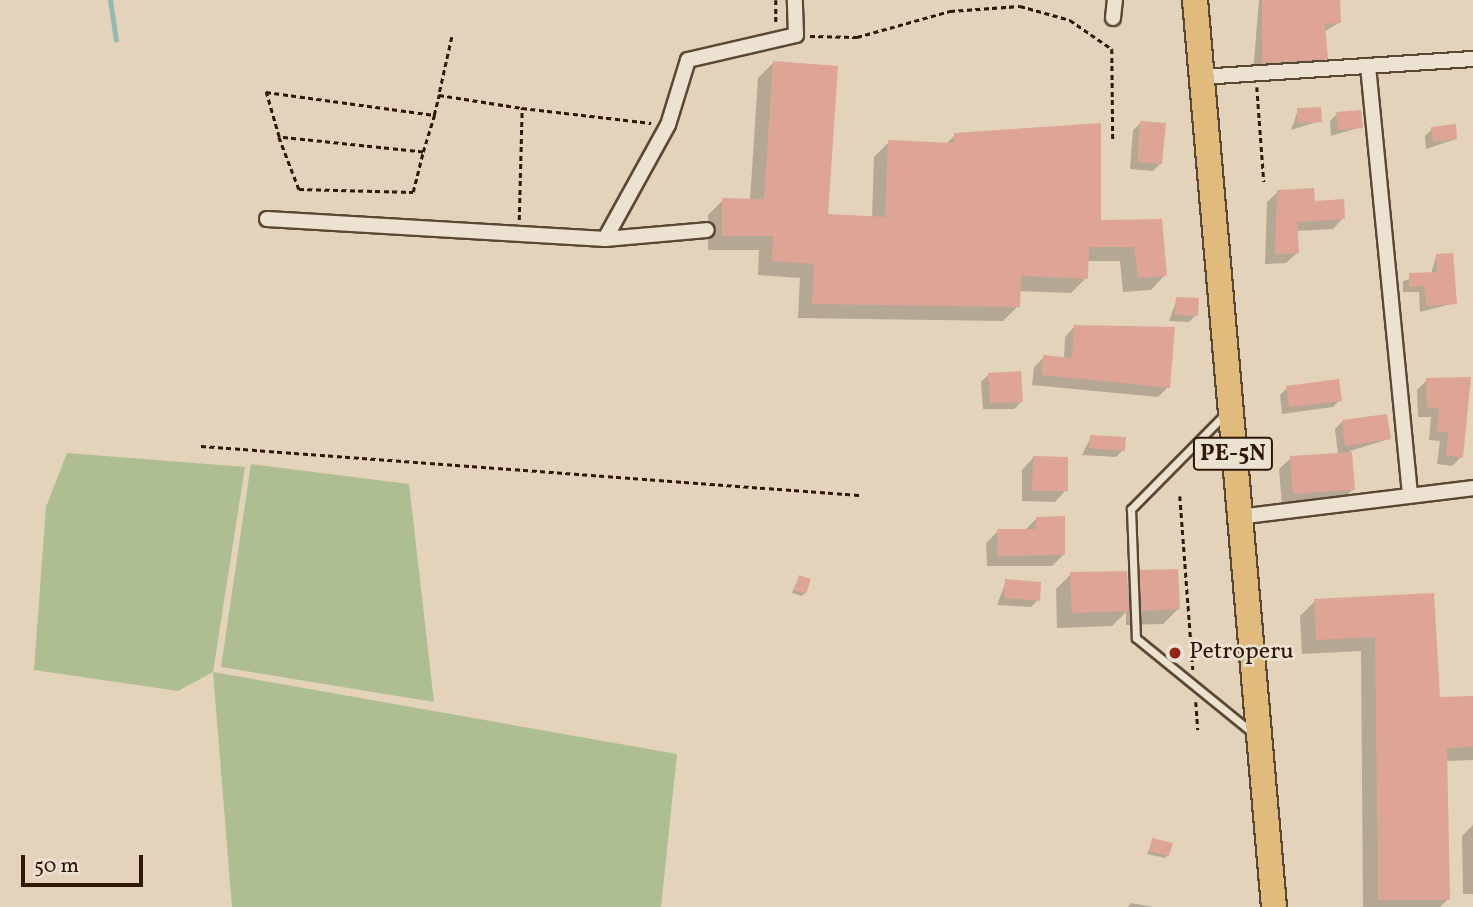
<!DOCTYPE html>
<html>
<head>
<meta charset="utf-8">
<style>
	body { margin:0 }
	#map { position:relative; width:1473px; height:907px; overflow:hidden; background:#e2d3ba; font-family:Vollkorn,serif }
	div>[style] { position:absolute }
	.green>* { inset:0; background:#afbd92 }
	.shadow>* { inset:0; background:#0003 }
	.stream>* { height:5px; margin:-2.5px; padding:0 2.5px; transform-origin:2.5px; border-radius:2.5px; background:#95b8b0 }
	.building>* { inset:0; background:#dea496 }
	.path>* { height:2.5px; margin-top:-1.25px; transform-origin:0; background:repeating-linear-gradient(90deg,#2f1806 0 5px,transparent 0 8.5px) }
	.roads { filter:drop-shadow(2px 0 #5c4733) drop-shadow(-2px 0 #5c4733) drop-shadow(0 2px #5c4733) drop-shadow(0 -2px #5c4733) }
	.lane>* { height:7px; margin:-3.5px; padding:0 3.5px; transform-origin:3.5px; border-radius:3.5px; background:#ece2d2 }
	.street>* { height:14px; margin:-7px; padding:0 7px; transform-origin:7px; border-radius:7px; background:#ece2d2 }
	.highway>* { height:24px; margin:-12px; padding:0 12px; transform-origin:12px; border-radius:12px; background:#e1ba7d }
	.dots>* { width:19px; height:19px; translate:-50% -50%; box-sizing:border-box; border:4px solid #ece2d2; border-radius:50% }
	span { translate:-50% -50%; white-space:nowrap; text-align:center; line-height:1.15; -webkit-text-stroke:5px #ece2d2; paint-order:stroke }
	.shield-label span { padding:2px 5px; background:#ece2d2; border:2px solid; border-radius:5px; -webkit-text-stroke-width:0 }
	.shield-label { font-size:23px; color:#2f1806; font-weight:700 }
	.poi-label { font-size:24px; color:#2f1806 }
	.left { translate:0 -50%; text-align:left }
	.scale { position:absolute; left:21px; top:855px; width:122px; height:32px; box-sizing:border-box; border:4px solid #2f1806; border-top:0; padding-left:9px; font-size:21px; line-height:24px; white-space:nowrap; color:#2f1806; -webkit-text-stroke:5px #ece2d2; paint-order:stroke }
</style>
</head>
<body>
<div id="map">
	<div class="green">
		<i style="clip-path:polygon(67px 453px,245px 467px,213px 672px,677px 754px,661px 907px,232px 907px,213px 672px,178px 691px,34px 670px,46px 507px)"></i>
		<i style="clip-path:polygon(251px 464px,409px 484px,434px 702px,221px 667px)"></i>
	</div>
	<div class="shadow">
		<i style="clip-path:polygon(1259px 0,1338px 0,1340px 22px,1324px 32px,1326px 58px,1316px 68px,1253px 72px)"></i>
		<i style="clip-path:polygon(773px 63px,826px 216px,872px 218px,874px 157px,889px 142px,946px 144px,955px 135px,1099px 221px,1160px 221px,1165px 275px,1151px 290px,1123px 292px,1120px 261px,1087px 261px,1086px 278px,1071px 293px,1018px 291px,1018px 306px,1003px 321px,798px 318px,800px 278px,758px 275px,759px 250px,708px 250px,708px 215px,723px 200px,750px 200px,758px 78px)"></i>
		<i style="clip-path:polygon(1298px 110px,1320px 121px,1291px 130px)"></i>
		<i style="clip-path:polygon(1337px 114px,1361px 127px,1331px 136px,1330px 121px)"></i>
		<i style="clip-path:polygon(1141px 123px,1161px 163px,1153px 171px,1130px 169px,1133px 130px)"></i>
		<i style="clip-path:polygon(1432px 129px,1456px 139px,1426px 149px,1425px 136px)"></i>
		<i style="clip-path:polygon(1278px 192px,1343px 218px,1333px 229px,1296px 231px,1297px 253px,1286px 263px,1265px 264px,1267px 202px)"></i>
		<i style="clip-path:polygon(1436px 256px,1455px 303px,1420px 312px,1419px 292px,1403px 292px,1403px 281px,1431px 274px)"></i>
		<i style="clip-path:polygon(1177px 299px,1196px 315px,1189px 322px,1169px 321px)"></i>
		<i style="clip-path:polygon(1075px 326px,1168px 387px,1158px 397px,1032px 385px,1034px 367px,1044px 357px,1064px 359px,1065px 337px)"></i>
		<i style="clip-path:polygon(989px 374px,1022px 401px,1014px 409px,983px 409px,981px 382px)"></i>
		<i style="clip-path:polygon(1427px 380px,1461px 457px,1452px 466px,1437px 464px,1440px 441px,1429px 440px,1431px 417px,1418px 417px,1417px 390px)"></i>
		<i style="clip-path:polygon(1287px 388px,1340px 400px,1333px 407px,1282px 414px,1280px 395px)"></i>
		<i style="clip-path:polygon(1342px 422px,1389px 439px,1350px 451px,1353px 489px,1342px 501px,1282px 505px,1279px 469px,1291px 458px,1338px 454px,1335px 429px)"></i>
		<i style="clip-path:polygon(1091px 437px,1123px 450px,1116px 457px,1082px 455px)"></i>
		<i style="clip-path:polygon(1033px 458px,1066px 490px,1055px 502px,1022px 501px,1022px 470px)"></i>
		<i style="clip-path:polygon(1037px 518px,1064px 554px,1052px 566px,987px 566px,986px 543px,998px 531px,1024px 531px)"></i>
		<i style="clip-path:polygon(1140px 572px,1178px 609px,1163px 624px,1126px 625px,1126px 612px,1112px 626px,1057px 628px,1056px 589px,1071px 574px,1126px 586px)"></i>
		<i style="clip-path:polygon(799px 577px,805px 593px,802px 596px,792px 593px)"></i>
		<i style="clip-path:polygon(1006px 581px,1038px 600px,1031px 607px,997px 605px)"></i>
		<i style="clip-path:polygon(1433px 595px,1438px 699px,1473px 698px,1473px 760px,1446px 761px,1448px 899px,1440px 907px,1363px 907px,1361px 651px,1302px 654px,1300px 616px,1315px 601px)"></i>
		<i style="clip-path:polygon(1473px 825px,1473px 894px,1463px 894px,1462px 836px)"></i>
		<i style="clip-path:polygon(1153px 840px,1168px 855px,1165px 858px,1147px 854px)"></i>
		<i style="clip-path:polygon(1131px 903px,1153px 907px,1128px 907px)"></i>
	</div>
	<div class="stream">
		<i style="left:110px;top:0;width:40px;rotate:81.5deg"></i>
	</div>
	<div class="building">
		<i style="clip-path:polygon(1262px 0,1340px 0,1341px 23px,1325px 24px,1328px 59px,1262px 63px)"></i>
		<i style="clip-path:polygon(773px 61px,838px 66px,828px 214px,885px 217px,888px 140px,954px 143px,954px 133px,1101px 123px,1101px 220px,1162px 219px,1167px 276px,1138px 278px,1134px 247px,1089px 247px,1088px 279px,1021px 276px,1020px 307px,812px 304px,814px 264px,772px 261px,773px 236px,722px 236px,722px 198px,764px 199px)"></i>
		<i style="clip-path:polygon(1321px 107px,1322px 122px,1298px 123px,1297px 108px)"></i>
		<i style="clip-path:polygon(1361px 110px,1363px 128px,1338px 130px,1336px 112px)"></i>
		<i style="clip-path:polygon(1140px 121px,1166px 123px,1162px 164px,1137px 162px)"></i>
		<i style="clip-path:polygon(1456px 124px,1457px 139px,1433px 142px,1431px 127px)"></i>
		<i style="clip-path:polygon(1314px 188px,1315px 201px,1344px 199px,1345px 219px,1297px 222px,1299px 253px,1275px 255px,1277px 190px)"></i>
		<i style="clip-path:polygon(1453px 253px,1457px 304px,1426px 306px,1424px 286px,1409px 287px,1409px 273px,1437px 272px,1436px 254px)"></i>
		<i style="clip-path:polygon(1176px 297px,1199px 298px,1198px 316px,1175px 315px)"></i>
		<i style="clip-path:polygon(1074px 325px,1175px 327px,1170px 388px,1042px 375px,1043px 355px,1072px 358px)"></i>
		<i style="clip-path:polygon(1021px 371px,1023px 402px,990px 403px,988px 373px)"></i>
		<i style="clip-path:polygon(1471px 377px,1463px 458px,1446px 455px,1448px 432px,1437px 431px,1439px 408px,1427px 408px,1426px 378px)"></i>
		<i style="clip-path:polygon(1339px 379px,1342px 401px,1289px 407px,1286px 386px)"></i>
		<i style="clip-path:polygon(1387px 414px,1391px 439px,1345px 446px,1342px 420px)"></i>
		<i style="clip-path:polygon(1090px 435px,1126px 437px,1125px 451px,1089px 448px)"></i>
		<i style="clip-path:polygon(1352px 452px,1355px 490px,1293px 494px,1290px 456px)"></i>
		<i style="clip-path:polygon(1033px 456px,1068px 457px,1068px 491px,1032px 491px)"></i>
		<i style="clip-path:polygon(1065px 516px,1065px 555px,997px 556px,997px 529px,1036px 529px,1036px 517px)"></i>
		<i style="clip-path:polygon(1178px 569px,1180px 609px,1141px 611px,1139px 570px)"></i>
		<i style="clip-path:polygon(1127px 571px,1129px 611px,1072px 613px,1070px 572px)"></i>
		<i style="clip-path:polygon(799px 575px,811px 579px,806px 594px,794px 590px)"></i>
		<i style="clip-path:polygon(1005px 579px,1041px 582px,1040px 601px,1004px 598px)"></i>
		<i style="clip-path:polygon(1434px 593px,1440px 697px,1473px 696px,1473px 747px,1447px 748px,1450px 900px,1378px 900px,1375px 637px,1316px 640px,1314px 599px)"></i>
		<i style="clip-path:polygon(1152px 838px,1173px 843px,1169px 856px,1149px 851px)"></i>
	</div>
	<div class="path">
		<i style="left:776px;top:0;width:23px;rotate:90deg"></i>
		<i style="left:810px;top:36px;width:47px;rotate:1.2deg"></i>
		<i style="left:857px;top:37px;width:97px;rotate:-15.6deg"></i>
		<i style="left:950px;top:11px;width:70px;rotate:-4.1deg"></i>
		<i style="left:1020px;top:6px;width:52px;rotate:15.6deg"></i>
		<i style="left:1070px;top:20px;width:51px;rotate:34.6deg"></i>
		<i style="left:1112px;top:49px;width:91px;rotate:89.4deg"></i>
		<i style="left:452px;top:37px;width:59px;rotate:102.6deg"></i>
		<i style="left:439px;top:95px;width:84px;rotate:8.9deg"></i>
		<i style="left:1257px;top:87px;width:95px;rotate:85.8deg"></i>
		<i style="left:279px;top:137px;width:56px;rotate:69deg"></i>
		<i style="left:299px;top:189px;width:114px;rotate:1.5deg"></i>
		<i style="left:413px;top:192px;width:41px;rotate:-76deg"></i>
		<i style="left:423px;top:152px;width:145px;rotate:-174.1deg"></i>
		<i style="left:279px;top:137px;width:47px;rotate:-106.1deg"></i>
		<i style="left:266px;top:92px;width:170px;rotate:7.8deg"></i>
		<i style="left:434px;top:115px;width:21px;rotate:-76deg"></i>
		<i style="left:423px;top:152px;width:39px;rotate:-73deg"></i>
		<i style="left:519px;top:220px;width:112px;rotate:-88.5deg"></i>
		<i style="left:522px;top:108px;width:130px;rotate:6.6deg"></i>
		<i style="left:201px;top:446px;width:660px;rotate:4.26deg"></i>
		<i style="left:1180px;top:496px;width:174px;rotate:85.7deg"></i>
		<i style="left:1196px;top:702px;width:28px;rotate:86deg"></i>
	</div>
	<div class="roads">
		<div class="lane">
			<i style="left:1226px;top:413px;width:135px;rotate:134.7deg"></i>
			<i style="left:1131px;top:509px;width:129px;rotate:87.8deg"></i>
			<i style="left:1136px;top:638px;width:151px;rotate:39.1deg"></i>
		</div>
		<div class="street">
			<i style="left:1113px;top:18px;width:18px;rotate:-84deg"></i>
			<i style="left:1368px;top:66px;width:430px;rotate:84.4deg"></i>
			<i style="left:1201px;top:77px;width:273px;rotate:-3.8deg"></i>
			<i style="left:267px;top:219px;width:339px;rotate:3.4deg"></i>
			<i style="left:605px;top:239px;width:102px;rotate:-5deg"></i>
			<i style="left:605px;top:239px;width:130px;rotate:-61.1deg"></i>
			<i style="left:668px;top:125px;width:68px;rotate:-72.9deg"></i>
			<i style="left:688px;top:60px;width:111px;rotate:-13deg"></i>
			<i style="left:796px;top:35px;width:35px;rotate:-92deg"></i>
			<i style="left:1238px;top:517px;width:237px;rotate:-7deg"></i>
		</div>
		<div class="highway">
			<i style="left:1195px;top:0;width:910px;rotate:85.02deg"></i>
		</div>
	</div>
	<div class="dots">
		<i style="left:1175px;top:653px;background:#8f2418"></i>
	</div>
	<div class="shield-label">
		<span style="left:1233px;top:454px">PE-5N</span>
	</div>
	<div class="poi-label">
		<span class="left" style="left:1189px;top:653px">Petroperu</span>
	</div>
	<div class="scale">50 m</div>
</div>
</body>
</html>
